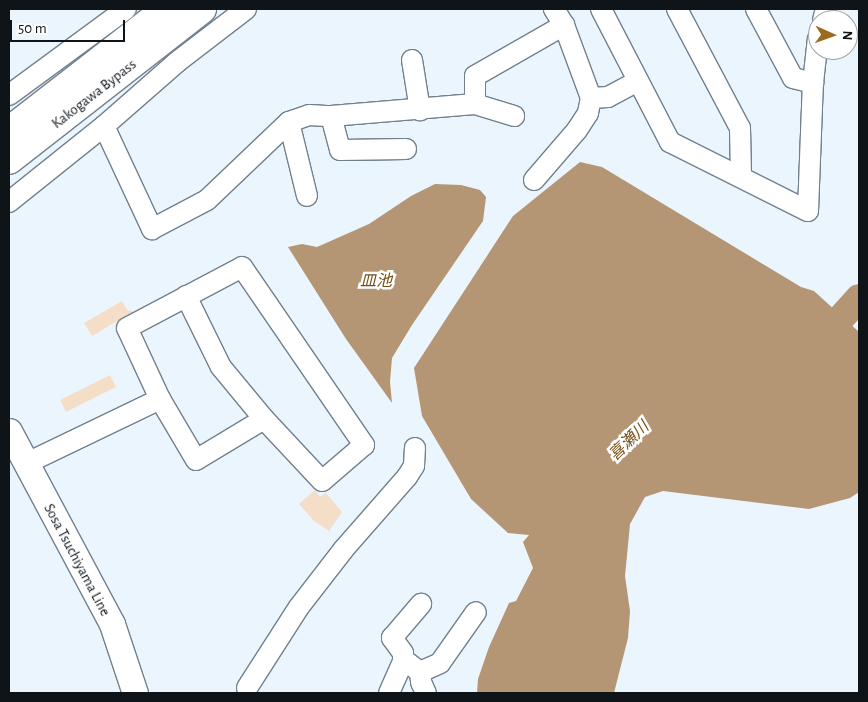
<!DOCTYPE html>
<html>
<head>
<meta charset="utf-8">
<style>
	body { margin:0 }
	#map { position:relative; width:868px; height:702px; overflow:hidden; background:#ebf5fe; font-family:"Alegreya Sans","Noto Sans JP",sans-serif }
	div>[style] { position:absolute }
	.green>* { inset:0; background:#f4dec8 }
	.water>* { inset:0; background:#b49675 }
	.river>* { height:28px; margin:-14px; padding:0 14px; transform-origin:14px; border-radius:14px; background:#b49675 }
	.roads { filter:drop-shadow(1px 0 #72808e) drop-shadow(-1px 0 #72808e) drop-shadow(0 1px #72808e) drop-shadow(0 -1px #72808e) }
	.minor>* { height:20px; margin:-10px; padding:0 10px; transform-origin:10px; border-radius:10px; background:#fff }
	.major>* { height:25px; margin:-12.5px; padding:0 12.5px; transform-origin:12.5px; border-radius:12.5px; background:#fff }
	.highway>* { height:28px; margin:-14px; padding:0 14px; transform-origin:14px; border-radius:14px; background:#fff }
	span { translate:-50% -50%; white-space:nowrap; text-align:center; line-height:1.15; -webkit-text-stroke:5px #fff; paint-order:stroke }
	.street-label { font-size:15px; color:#0f1419 }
	.water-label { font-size:16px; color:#764d15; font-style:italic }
	.frame { position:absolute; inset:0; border:10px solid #0f1419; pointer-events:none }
	.north { position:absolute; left:808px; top:10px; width:50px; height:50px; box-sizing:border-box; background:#fff; border:1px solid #9fa1a3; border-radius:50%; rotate:92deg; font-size:14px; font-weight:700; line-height:20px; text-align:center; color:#0f1419 }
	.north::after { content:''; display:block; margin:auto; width:18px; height:22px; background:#9d6820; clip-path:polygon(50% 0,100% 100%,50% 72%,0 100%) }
	.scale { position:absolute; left:10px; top:20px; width:115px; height:22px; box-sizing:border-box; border:2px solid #0f1419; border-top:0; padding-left:6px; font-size:15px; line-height:18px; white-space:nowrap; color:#0f1419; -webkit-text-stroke:4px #fff; paint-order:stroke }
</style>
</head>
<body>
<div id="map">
	<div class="green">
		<i style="clip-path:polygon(122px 301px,128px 311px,131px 310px,134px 315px,124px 321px,122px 318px,92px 336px,84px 323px)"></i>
		<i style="clip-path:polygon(110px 375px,116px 387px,66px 412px,60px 400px)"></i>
		<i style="clip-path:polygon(315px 490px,320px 497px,326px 493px,342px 512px,329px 531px,314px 521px,299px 504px)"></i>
	</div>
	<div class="water">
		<i style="clip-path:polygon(580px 162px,602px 167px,801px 287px,814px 291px,859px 332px,859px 492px,850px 498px,809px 509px,663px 491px,645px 497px,630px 524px,625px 576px,630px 611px,628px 638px,614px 693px,477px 693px,478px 679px,489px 647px,509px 603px,516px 601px,533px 568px,523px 542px,529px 535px,508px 533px,471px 499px,422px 416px,414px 368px,513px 216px)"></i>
		<i style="clip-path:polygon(435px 184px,461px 185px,480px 190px,486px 197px,483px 221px,412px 325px,392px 358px,390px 382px,392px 403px,346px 339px,288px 247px,302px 244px,317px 247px,369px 224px,411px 196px)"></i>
	</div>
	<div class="river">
		<i style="left:812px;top:335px;width:21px;rotate:-19deg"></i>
		<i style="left:832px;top:328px;width:40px;rotate:-48deg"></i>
	</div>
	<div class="roads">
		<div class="minor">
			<i style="left:601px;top:9px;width:150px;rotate:62.6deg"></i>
			<i style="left:670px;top:142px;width:154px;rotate:26.6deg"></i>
			<i style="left:808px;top:211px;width:128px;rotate:-87.8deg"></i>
			<i style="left:813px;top:83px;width:45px;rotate:-83.7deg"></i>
			<i style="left:677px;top:9px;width:135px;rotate:62.1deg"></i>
			<i style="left:740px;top:128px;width:48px;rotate:88.8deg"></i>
			<i style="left:756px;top:9px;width:78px;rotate:61.8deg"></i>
			<i style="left:793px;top:78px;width:21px;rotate:14deg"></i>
			<i style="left:823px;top:20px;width:11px;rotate:-75deg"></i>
			<i style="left:412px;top:60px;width:51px;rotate:80.9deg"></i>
			<i style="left:9px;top:95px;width:145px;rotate:-36.3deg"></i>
			<i style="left:591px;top:98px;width:17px;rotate:-3deg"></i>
			<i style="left:608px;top:97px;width:34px;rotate:-28deg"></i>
			<i style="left:475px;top:104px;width:28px;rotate:-90deg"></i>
			<i style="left:475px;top:76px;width:103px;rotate:-29.8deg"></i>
			<i style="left:331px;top:116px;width:35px;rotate:75deg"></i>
			<i style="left:340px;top:150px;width:66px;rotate:-0.9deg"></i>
			<i style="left:289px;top:122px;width:76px;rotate:76.3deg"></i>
			<i style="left:104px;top:126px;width:114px;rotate:65deg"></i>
			<i style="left:152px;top:229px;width:62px;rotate:-27.8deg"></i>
			<i style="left:207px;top:200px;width:113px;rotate:-43.6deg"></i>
			<i style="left:289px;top:122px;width:21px;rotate:-19deg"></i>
			<i style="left:309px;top:115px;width:22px;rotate:3deg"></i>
			<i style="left:331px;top:116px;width:144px;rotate:-4.8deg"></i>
			<i style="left:475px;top:104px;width:41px;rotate:17.1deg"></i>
			<i style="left:534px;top:180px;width:66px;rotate:-49.3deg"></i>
			<i style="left:577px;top:130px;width:20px;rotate:-57deg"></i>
			<i style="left:588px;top:113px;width:15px;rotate:-79deg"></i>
			<i style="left:591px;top:98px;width:78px;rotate:-110.3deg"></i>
			<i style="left:564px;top:25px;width:19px;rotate:-122deg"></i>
			<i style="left:9px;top:202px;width:122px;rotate:-38.7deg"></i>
			<i style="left:104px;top:126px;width:97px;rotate:-41.2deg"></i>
			<i style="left:177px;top:62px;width:87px;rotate:-37.5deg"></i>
			<i style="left:186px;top:296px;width:79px;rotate:63.8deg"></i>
			<i style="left:221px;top:367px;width:67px;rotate:50.4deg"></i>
			<i style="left:25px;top:464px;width:150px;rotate:-25.7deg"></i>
			<i style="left:160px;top:399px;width:78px;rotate:-114.9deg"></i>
			<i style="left:127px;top:328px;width:130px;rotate:-27.9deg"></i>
			<i style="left:242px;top:267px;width:216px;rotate:55.6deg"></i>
			<i style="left:364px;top:445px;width:55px;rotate:139.4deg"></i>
			<i style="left:322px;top:481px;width:85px;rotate:-133.1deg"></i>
			<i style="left:264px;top:419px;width:79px;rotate:148.9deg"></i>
			<i style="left:196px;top:460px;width:71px;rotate:-120.5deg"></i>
			<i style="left:403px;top:662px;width:5px;rotate:11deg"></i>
			<i style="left:408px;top:663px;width:15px;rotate:37deg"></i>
			<i style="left:420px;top:672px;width:22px;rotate:-24deg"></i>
			<i style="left:440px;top:663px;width:62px;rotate:-54.8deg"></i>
			<i style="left:420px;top:672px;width:10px;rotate:84deg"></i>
			<i style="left:421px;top:682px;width:12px;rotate:66deg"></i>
			<i style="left:247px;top:688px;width:96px;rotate:-57.3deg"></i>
			<i style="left:299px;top:607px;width:72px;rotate:-52.3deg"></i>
			<i style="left:343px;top:550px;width:97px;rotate:-48.8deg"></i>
			<i style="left:407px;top:477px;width:13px;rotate:-58deg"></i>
			<i style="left:414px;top:466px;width:18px;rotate:-87deg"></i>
			<i style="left:389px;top:693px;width:34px;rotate:-66deg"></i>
			<i style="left:403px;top:662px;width:9px;rotate:-90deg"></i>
			<i style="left:403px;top:653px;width:19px;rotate:-126deg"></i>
			<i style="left:392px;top:638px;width:45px;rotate:-49.5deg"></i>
		</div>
		<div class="major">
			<i style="left:9px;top:431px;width:219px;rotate:61.9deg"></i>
			<i style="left:112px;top:624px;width:73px;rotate:71.6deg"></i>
		</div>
		<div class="highway">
			<i style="left:9px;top:131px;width:199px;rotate:-37.8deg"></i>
			<i style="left:9px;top:160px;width:245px;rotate:-38deg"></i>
		</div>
	</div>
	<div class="street-label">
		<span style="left:94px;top:94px;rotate:-38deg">Kakogawa Bypass</span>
		<span style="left:77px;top:560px;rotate:62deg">Sosa Tsuchiyama Line</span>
	</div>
	<div class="water-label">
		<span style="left:376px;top:281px">皿池</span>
		<span style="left:629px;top:441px;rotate:-44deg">喜瀬川</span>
	</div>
	<div class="frame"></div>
	<div class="north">N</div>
	<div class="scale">50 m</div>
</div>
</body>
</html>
